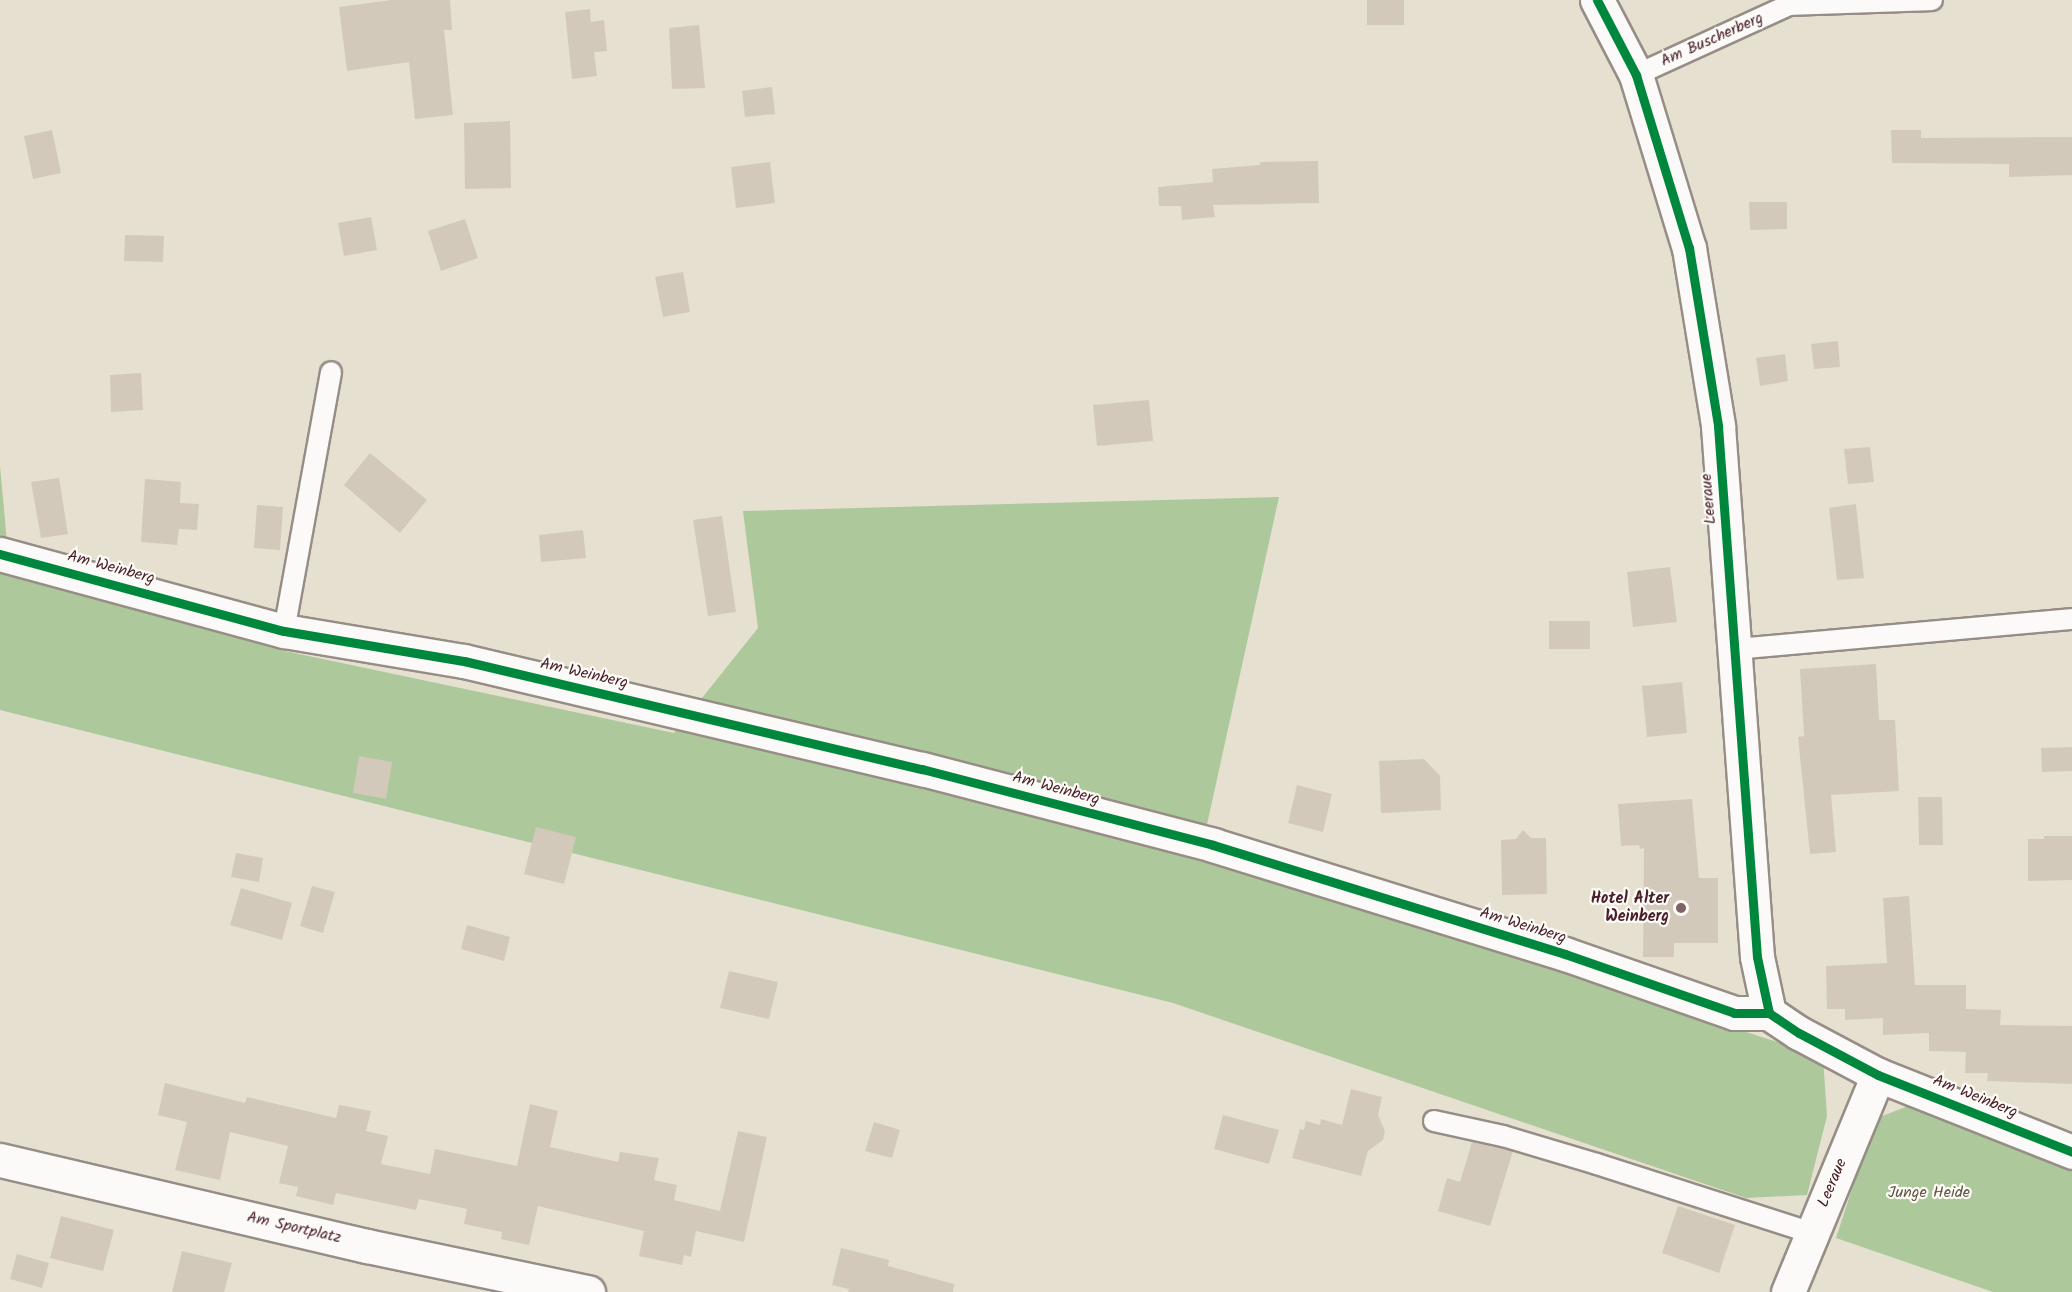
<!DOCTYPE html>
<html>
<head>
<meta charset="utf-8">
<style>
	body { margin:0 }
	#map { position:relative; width:2072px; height:1292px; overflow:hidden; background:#e6e0d0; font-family:Kalam,sans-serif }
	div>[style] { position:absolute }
	.forest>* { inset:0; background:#adc89b }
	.building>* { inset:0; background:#d3c9bb }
	.roads { filter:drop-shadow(2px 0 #978d87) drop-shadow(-2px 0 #978d87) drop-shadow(0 2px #978d87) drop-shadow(0 -2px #978d87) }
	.lane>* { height:20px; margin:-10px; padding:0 10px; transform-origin:10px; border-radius:10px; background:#fbfaf8 }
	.street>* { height:33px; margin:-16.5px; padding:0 16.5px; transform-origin:16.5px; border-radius:16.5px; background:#fbfaf8 }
	.cycleway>* { height:9px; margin:-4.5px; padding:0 4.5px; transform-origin:4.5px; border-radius:4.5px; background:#00873e }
	.dots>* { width:16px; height:16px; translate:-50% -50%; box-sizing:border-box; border:3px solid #fdfcf7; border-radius:50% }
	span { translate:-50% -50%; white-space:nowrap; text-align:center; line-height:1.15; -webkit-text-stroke:4.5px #fdfcf7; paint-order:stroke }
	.street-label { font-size:16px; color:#4a1f2b }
	.poi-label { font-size:16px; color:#4a1f2b; font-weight:700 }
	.right { translate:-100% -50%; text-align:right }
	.park-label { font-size:16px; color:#635545 }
</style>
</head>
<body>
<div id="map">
	<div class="forest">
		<i style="clip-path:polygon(0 466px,10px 575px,280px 650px,674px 733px,758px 628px,743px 511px,1279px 497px,1199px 861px,1402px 920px,1823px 1057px,1827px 1116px,1807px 1195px,1746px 1198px,1173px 1003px,0 710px)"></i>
		<i style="clip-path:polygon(1908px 1106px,2072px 1168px,2072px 1292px,1993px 1292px,1836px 1238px,1875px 1119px)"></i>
	</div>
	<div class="building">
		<i style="clip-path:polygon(391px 0,450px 0,452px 30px,444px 30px,453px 115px,415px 119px,409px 62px,347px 71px,339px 7px)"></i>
		<i style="clip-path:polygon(1367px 0,1404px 0,1404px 25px,1367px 25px)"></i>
		<i style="clip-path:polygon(590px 9px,591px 22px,604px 20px,607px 51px,594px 52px,597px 76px,572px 79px,565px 12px)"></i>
		<i style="clip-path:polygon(699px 25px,705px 88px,672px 89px,669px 28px)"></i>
		<i style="clip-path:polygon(772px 87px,775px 114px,745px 117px,742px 91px)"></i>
		<i style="clip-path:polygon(510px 121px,511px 188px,465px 189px,464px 123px)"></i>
		<i style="clip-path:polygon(52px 130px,61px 173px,33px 179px,24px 136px)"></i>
		<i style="clip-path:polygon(1891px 130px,1921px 130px,1921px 138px,2072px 137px,2072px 175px,2009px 177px,2009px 164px,1892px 163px)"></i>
		<i style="clip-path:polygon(1318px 161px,1319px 203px,1213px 205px,1215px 217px,1182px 220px,1181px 206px,1159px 206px,1158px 187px,1213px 182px,1212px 169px,1260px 165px,1260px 162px)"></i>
		<i style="clip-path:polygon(770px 162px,775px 203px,736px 208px,731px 167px)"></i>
		<i style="clip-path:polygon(1749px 202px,1787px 202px,1787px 229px,1750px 230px)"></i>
		<i style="clip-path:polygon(371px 217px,377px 250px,344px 256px,338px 223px)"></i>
		<i style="clip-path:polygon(465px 219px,478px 258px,441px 271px,428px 231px)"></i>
		<i style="clip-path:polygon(125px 235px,164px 236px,163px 262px,124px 261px)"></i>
		<i style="clip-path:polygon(683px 272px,690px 312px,663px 317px,655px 277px)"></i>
		<i style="clip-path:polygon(1838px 341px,1840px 367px,1814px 369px,1811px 344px)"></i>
		<i style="clip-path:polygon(1785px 354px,1788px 381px,1760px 386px,1756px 358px)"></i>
		<i style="clip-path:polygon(141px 373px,143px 410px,111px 412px,110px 375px)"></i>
		<i style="clip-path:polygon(1149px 400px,1153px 441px,1097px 446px,1093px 405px)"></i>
		<i style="clip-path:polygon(1870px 447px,1874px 482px,1848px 484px,1844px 449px)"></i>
		<i style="clip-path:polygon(370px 453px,427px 500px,400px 533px,344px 485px)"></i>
		<i style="clip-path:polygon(59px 478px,68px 534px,41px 538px,31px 482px)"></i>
		<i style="clip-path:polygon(145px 479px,181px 482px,180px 503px,199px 504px,197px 530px,179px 529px,177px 545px,141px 542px)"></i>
		<i style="clip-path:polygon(1856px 504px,1864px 578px,1837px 580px,1829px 508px)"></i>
		<i style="clip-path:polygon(257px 505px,283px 507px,280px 550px,254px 548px)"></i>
		<i style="clip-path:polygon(722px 516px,736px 612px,708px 616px,693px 520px)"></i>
		<i style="clip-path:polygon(583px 530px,586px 558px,541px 562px,539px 535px)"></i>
		<i style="clip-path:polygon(1670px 567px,1677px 622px,1633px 627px,1627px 572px)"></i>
		<i style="clip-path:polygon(1549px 621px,1590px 621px,1590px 649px,1549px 649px)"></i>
		<i style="clip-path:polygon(1876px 664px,1879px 720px,1895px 720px,1899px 791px,1831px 795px,1836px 852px,1810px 854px,1798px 737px,1804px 736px,1800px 669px)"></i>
		<i style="clip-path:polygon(1682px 682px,1687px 733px,1647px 737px,1642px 686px)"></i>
		<i style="clip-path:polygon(2072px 747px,2072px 771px,2042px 772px,2041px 748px)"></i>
		<i style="clip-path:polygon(359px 756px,392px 762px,386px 799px,353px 793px)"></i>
		<i style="clip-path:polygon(1424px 759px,1440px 776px,1441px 810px,1381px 813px,1379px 761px)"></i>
		<i style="clip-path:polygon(1297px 785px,1332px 794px,1323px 832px,1288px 823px)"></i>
		<i style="clip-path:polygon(1918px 797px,1942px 797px,1943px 845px,1919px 845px)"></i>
		<i style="clip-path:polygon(1692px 799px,1699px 878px,1718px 878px,1718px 943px,1674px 943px,1674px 957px,1643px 957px,1644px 848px,1640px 849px,1639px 845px,1621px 846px,1618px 804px)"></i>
		<i style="clip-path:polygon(536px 827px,576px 837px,564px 884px,524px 874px)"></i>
		<i style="clip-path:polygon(1523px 830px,1531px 838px,1546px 838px,1547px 894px,1502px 895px,1501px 840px,1516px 839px)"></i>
		<i style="clip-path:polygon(2044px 836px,2072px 836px,2072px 880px,2028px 881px,2028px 839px,2044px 839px)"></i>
		<i style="clip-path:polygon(236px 853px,263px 858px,259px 882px,231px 877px)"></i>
		<i style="clip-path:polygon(312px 886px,335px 892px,323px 933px,300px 926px)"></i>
		<i style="clip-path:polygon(241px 888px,292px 903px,282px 940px,230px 925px)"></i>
		<i style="clip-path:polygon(1909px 896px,1915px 985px,1966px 985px,1966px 1009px,2001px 1010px,2000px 1025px,2072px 1026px,2072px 1084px,1987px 1081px,1988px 1073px,1965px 1073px,1966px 1052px,1929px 1051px,1929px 1033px,1883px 1035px,1883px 1018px,1845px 1020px,1845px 1009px,1827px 1009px,1826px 966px,1887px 963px,1883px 898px)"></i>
		<i style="clip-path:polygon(467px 925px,510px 937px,504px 961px,461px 949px)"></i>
		<i style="clip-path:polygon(729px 971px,778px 982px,769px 1019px,720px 1008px)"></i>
		<i style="clip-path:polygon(165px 1083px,245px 1103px,247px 1097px,336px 1118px,339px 1105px,371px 1111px,366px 1131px,388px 1136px,381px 1164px,430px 1174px,435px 1149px,517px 1166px,530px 1104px,558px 1111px,550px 1147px,618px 1162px,620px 1152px,659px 1158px,654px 1180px,677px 1185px,674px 1200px,720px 1211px,738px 1131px,767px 1137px,744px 1242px,696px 1231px,691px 1257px,684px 1255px,682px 1265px,639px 1256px,644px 1231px,538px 1206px,529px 1245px,501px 1239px,502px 1232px,464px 1224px,467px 1209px,419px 1199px,416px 1210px,336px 1193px,333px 1205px,296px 1196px,298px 1187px,279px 1183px,288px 1146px,230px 1132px,220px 1180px,175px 1170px,187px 1122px,158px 1115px)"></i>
		<i style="clip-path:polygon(1351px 1089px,1382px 1097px,1378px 1115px,1385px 1131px,1383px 1140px,1368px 1151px,1361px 1176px,1292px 1158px,1300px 1129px,1304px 1130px,1306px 1121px,1320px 1125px,1321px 1119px,1342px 1125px)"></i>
		<i style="clip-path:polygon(1223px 1115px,1279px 1130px,1269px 1164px,1214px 1149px)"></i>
		<i style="clip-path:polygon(874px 1122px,900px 1130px,892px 1158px,865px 1151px)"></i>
		<i style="clip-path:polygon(1472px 1142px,1513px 1151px,1490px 1226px,1438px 1211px,1447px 1178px,1460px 1182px)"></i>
		<i style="clip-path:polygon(1678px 1206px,1735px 1225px,1719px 1273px,1662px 1253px)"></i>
		<i style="clip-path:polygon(61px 1216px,114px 1230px,103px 1271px,50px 1258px)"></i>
		<i style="clip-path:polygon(841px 1248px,889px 1260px,888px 1266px,954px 1284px,953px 1292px,848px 1292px,849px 1289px,832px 1285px)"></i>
		<i style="clip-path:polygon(182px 1251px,232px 1263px,224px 1292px,172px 1292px)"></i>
		<i style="clip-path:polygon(17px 1254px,49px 1263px,42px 1288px,10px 1279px)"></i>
	</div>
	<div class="roads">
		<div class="lane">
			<i style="left:1636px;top:75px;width:168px;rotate:-24.6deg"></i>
			<i style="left:1789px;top:5px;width:143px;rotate:-2deg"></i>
			<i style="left:284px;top:631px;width:263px;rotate:-79.7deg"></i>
			<i style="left:1736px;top:649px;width:337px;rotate:-5.1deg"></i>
			<i style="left:1434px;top:1121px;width:71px;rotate:12.3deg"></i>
			<i style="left:1503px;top:1136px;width:98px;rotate:16.6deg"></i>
			<i style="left:1597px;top:1164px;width:226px;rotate:17.8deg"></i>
		</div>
		<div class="street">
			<i style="left:1597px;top:0;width:85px;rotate:62.5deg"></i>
			<i style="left:1636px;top:75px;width:181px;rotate:73deg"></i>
			<i style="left:1689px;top:248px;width:180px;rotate:80.7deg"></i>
			<i style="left:1718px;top:426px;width:532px;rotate:85.8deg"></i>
			<i style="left:1757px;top:957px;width:57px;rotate:77.9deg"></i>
			<i style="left:0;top:554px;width:294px;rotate:15.2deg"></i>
			<i style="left:284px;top:631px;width:182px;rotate:9.5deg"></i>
			<i style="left:464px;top:661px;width:471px;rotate:13.3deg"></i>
			<i style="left:922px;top:769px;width:301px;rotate:14.6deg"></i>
			<i style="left:1213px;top:845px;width:368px;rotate:17.2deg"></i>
			<i style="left:1565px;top:954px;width:179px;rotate:19.2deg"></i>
			<i style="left:1734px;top:1013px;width:35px"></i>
			<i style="left:1769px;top:1013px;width:36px;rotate:34deg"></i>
			<i style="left:1799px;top:1033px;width:89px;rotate:28deg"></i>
			<i style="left:1878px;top:1075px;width:209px;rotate:21.6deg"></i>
			<i style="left:0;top:1160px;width:377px;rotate:13.2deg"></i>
			<i style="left:367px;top:1246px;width:226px;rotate:11.8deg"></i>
			<i style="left:1788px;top:1292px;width:235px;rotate:-67.5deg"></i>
		</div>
	</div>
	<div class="cycleway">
		<i style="left:1597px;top:0;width:85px;rotate:62.5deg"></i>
		<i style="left:1636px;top:75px;width:181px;rotate:73deg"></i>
		<i style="left:1689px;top:248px;width:180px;rotate:80.7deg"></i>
		<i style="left:1718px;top:426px;width:532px;rotate:85.8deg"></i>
		<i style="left:1757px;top:957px;width:57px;rotate:77.9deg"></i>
		<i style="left:0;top:554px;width:294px;rotate:15.2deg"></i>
		<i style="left:284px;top:631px;width:182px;rotate:9.5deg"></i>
		<i style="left:464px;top:661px;width:471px;rotate:13.3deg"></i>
		<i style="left:922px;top:769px;width:301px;rotate:14.6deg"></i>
		<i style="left:1213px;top:845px;width:368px;rotate:17.2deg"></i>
		<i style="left:1565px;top:954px;width:179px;rotate:19.2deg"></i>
		<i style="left:1734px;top:1013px;width:35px"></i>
		<i style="left:1769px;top:1013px;width:36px;rotate:34deg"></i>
		<i style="left:1799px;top:1033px;width:89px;rotate:28deg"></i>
		<i style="left:1878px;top:1075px;width:209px;rotate:21.6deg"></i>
	</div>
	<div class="dots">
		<i style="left:1681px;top:908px;background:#816365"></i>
	</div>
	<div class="street-label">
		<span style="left:1712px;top:40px;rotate:-24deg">Am Buscherberg</span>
		<span style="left:1709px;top:499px;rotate:-95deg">Leeraue</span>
		<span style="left:111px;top:568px;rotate:15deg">Am Weinberg</span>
		<span style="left:584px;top:674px;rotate:13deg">Am Weinberg</span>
		<span style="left:1056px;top:789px;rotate:15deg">Am Weinberg</span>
		<span style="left:1523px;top:926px;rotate:17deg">Am Weinberg</span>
		<span style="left:1975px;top:1097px;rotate:22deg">Am Weinberg</span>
		<span style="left:1833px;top:1183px;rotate:-67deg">Leeraue</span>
		<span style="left:294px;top:1228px;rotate:13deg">Am Sportplatz</span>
	</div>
	<div class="poi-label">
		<span class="right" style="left:1669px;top:908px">Hotel Alter<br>Weinberg</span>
	</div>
	<div class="park-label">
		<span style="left:1929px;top:1193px">Junge Heide</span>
	</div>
</div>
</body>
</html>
